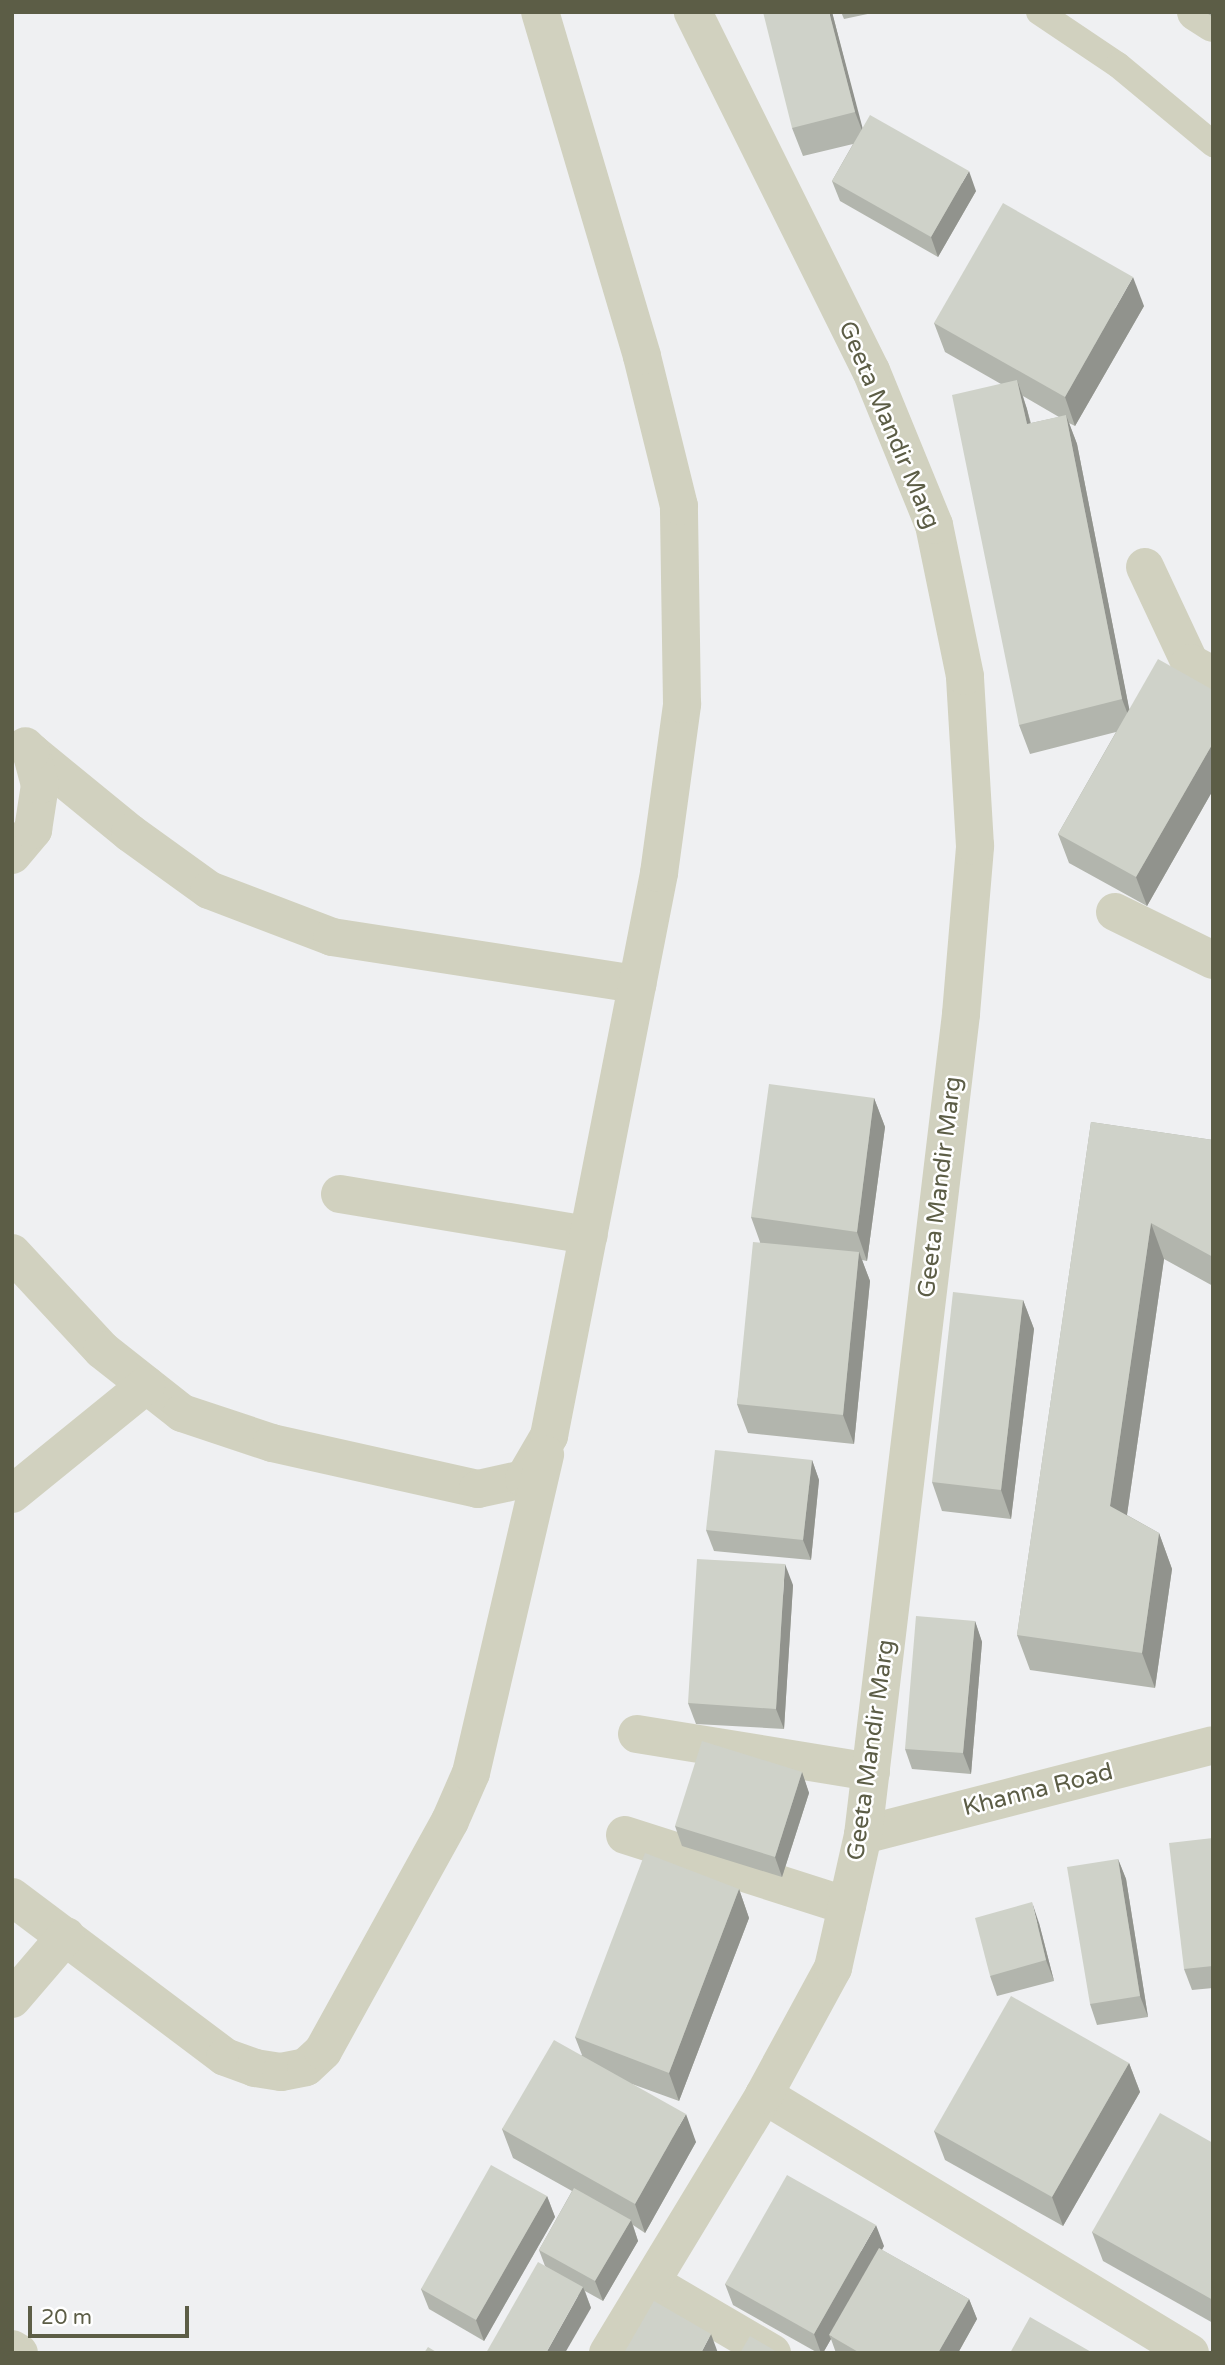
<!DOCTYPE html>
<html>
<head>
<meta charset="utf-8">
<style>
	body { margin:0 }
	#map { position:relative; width:1225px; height:2365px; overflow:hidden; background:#eff0f2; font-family:"Varela Round",sans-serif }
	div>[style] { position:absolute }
	.service>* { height:26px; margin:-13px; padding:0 13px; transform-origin:13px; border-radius:13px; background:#d1d1bf }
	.minor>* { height:38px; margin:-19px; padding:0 19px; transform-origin:19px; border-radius:19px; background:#d1d1bf }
	.wall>* { inset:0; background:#b2b5ad }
	.shaded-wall>* { inset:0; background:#91938d }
	.building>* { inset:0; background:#cfd2c9 }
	span { translate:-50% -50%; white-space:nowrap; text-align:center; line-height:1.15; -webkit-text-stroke:5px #fff; paint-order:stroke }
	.street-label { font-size:24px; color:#5c5d46 }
	.frame { position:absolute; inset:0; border:14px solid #5c5d46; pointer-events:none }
	.scale { position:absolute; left:28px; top:2306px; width:161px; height:32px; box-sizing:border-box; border:4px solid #5c5d46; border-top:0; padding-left:9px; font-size:21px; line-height:24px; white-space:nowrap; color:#5c5d46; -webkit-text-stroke:5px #fff; paint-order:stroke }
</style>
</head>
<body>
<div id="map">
	<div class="service">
		<i style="left:1039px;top:12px;width:95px;rotate:33.9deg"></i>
		<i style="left:1118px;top:65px;width:124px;rotate:39.7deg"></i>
	</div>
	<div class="minor">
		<i style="left:1196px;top:12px;width:20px;rotate:33deg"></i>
		<i style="left:1145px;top:567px;width:106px;rotate:64.9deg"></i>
		<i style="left:1190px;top:663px;width:26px;rotate:28deg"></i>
		<i style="left:31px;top:752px;width:128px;rotate:39.3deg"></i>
		<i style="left:130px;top:833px;width:97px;rotate:35.8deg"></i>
		<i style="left:209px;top:890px;width:132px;rotate:20.9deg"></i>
		<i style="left:332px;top:937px;width:309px;rotate:8.8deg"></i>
		<i style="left:12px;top:855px;width:33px;rotate:-50deg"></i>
		<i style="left:33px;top:830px;width:46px;rotate:-81.2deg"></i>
		<i style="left:40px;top:785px;width:34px;rotate:-105deg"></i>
		<i style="left:31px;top:752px;width:8px;rotate:-135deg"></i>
		<i style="left:1115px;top:912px;width:109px;rotate:26.1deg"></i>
		<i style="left:340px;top:1194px;width:252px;rotate:9.4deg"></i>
		<i style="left:12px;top:1253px;width:132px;rotate:47.1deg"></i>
		<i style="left:102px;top:1350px;width:102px;rotate:38.2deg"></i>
		<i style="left:182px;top:1413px;width:95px;rotate:18.4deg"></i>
		<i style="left:272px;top:1443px;width:211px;rotate:12.6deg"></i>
		<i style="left:478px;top:1489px;width:47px;rotate:-12.3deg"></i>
		<i style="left:524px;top:1479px;width:50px;rotate:-59.8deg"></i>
		<i style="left:549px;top:1436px;width:574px;rotate:-78.94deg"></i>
		<i style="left:659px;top:873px;width:171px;rotate:-82.2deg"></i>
		<i style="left:682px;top:704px;width:198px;rotate:-90.9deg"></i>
		<i style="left:679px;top:506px;width:154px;rotate:-103.9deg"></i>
		<i style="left:642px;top:356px;width:359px;rotate:-106.5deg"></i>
		<i style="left:12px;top:1494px;width:173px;rotate:-39.1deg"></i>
		<i style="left:637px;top:1734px;width:237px;rotate:9.2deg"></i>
		<i style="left:625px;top:1835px;width:233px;rotate:17.7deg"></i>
		<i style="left:863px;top:1835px;width:361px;rotate:-14.4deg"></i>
		<i style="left:12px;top:1897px;width:266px;rotate:36.9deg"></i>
		<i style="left:225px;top:2057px;width:32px;rotate:20deg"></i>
		<i style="left:255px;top:2068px;width:26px;rotate:9deg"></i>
		<i style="left:281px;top:2072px;width:25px;rotate:-11deg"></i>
		<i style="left:306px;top:2067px;width:23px;rotate:-43deg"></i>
		<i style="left:323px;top:2051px;width:263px;rotate:-61.1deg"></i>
		<i style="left:450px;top:1821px;width:52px;rotate:-66.4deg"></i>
		<i style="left:471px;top:1773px;width:327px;rotate:-76.9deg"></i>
		<i style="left:12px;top:1999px;width:83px;rotate:-49.4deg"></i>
		<i style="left:764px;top:2095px;width:498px;rotate:31.2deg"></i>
		<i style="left:652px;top:2283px;width:139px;rotate:30.3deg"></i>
		<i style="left:12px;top:2349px;width:8px;rotate:30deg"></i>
		<i style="left:608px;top:2353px;width:301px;rotate:-58.8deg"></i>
		<i style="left:764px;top:2095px;width:145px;rotate:-61.5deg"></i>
		<i style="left:833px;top:1968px;width:136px;rotate:-77.3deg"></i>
		<i style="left:863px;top:1835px;width:827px;rotate:-83.19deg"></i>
		<i style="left:961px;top:1014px;width:169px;rotate:-85.2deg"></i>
		<i style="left:975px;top:846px;width:170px;rotate:-93.4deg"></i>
		<i style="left:965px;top:676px;width:154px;rotate:-101.6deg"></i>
		<i style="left:934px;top:525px;width:166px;rotate:-112.2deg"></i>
		<i style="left:871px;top:371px;width:401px;rotate:-116.4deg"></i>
	</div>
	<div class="wall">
		<i style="clip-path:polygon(832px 12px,862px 129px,976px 191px,938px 257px,840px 201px,832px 181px,853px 144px,803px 156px,792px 128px)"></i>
		<i style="clip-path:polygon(841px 12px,877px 12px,844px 19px)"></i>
		<i style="clip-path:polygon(1205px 12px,1213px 12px,1213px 17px)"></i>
		<i style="clip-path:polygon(evenodd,1144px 306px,1075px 426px,1069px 423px,1077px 444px,1129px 709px,1213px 690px,1213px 790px,1147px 906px,1069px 863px,1058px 834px,1116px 732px,1030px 754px,1019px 725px,1001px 384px,945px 352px,934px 323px,1144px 306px,1023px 396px,1059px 417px,1031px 423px,1023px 396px)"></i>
		<i style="clip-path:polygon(874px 1098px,885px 1127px,867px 1261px,862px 1260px,870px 1281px,854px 1444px,748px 1433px,737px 1404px,760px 1242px,751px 1217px)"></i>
		<i style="clip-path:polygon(1091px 1122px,1213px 1140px,1213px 1286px,1164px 1259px,1127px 1515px,1159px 1533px,1172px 1569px,1155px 1688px,1030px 1670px,1017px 1635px)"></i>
		<i style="clip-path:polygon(1023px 1300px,1034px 1329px,1011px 1519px,942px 1511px,932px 1482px)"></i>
		<i style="clip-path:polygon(812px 1460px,819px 1480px,811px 1560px,714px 1551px,706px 1530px)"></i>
		<i style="clip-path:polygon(793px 1585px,784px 1729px,696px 1724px,688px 1703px)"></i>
		<i style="clip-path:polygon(975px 1621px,982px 1642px,971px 1774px,912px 1769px,905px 1749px)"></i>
		<i style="clip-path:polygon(802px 1772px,809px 1793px,782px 1877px,682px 1846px,675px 1826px)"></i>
		<i style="clip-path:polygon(1213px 1838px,1213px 1988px,1192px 1990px,1184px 1969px)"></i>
		<i style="clip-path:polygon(1118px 1859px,1126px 1879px,1148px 2017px,1097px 2025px,1090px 2004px)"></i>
		<i style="clip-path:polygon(739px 1889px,749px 1918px,679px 2101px,632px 2084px,696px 2142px,645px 2233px,633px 2225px,638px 2241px,603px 2301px,585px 2291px,591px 2308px,545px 2266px,539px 2250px,572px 2191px,513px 2158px,502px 2129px,582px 2055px,575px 2037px)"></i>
		<i style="clip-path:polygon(1039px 1923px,1054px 1981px,997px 1996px,990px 1976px)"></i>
		<i style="clip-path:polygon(1129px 2063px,1140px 2092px,1063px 2226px,945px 2160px,934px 2131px)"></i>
		<i style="clip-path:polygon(1213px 2143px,1213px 2323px,1103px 2261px,1092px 2232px)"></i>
		<i style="clip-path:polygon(547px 2196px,555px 2217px,484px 2341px,429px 2309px,421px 2289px)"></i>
		<i style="clip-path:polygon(884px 2246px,882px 2250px,969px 2299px,977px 2319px,958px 2353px,836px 2353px,831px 2339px,823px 2353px,818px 2353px,733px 2305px,725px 2284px)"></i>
	</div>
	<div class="shaded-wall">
		<i style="clip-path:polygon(829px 12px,832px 12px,866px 141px,855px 112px)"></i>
		<i style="clip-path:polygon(969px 171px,976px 191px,938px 257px,931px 237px)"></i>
		<i style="clip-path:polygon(1133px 277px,1144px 306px,1075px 426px,1065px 397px)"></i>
		<i style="clip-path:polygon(1017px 380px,1027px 409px,1037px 453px,1027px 424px)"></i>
		<i style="clip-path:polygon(1066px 415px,1077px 444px,1133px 728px,1122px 699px)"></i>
		<i style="clip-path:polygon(1213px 743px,1213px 790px,1147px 906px,1136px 877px)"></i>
		<i style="clip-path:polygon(874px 1098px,885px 1127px,867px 1261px,857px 1232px)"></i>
		<i style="clip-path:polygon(1151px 1223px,1164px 1259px,1123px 1542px,1110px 1506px)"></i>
		<i style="clip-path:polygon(859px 1252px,870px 1281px,854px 1444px,843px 1415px)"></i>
		<i style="clip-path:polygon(1023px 1300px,1034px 1329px,1011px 1519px,1001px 1490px)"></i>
		<i style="clip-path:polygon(812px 1460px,819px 1480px,811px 1560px,803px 1540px)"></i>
		<i style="clip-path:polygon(1159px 1533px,1172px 1569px,1155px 1688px,1142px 1653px)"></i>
		<i style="clip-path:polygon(785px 1564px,793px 1585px,784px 1729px,776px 1709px)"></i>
		<i style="clip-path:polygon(975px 1621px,982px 1642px,971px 1774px,963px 1753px)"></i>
		<i style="clip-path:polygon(802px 1772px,809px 1793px,782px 1877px,775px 1857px)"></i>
		<i style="clip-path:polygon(1118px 1859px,1126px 1879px,1148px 2017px,1140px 1996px)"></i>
		<i style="clip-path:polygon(739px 1889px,749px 1918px,679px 2101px,669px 2073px)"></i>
		<i style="clip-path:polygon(1032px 1902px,1039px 1923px,1054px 1981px,1046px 1960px)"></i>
		<i style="clip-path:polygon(1129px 2063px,1140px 2092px,1063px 2226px,1052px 2197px)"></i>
		<i style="clip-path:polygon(686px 2114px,696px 2142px,645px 2233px,635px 2204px)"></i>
		<i style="clip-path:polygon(547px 2196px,555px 2217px,484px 2341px,476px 2320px)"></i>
		<i style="clip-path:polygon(631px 2220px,638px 2241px,603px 2301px,595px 2281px)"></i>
		<i style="clip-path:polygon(876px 2225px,884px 2246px,832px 2337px,829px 2335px,831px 2339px,823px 2353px,821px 2353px,814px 2334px)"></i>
		<i style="clip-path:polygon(583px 2287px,591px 2308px,565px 2353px,546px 2353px)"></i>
		<i style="clip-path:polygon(969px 2299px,977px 2319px,958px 2353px,938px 2353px)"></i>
		<i style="clip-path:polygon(711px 2334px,718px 2353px,701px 2353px)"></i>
	</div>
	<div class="building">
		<i style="clip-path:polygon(763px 12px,829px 12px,855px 112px,792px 128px)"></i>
		<i style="clip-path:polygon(870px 115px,969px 171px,931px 237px,832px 181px)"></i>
		<i style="clip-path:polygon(1003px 203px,1133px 277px,1065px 397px,934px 323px)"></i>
		<i style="clip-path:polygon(1017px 380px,1027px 424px,1066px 415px,1122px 699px,1019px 725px,952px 395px)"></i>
		<i style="clip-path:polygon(1158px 659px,1213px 690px,1213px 743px,1136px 877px,1058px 834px)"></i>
		<i style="clip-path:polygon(769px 1084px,874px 1098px,857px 1232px,751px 1217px)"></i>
		<i style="clip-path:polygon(1091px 1122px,1213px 1140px,1213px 1257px,1151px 1223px,1110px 1506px,1159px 1533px,1142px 1653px,1017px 1635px)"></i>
		<i style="clip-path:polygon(753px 1242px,859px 1252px,843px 1415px,737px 1404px)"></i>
		<i style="clip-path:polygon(953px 1292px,1023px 1300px,1001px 1490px,932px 1482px)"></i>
		<i style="clip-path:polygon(715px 1450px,812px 1460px,803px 1540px,706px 1530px)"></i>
		<i style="clip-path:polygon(697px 1559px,785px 1564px,776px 1709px,688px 1703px)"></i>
		<i style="clip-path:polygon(916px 1616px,975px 1621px,963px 1753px,905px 1749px)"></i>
		<i style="clip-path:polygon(702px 1741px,802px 1772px,775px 1857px,675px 1826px)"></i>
		<i style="clip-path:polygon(1213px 1838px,1213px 1966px,1184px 1969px,1169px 1843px)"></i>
		<i style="clip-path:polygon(645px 1853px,739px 1889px,669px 2073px,575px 2037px)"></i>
		<i style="clip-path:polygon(1118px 1859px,1140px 1996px,1090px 2004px,1067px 1867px)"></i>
		<i style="clip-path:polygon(1032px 1902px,1046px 1960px,990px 1976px,975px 1918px)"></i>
		<i style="clip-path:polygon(1011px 1996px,1129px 2063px,1052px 2197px,934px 2131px)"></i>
		<i style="clip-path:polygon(554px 2040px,686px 2114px,635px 2204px,502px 2129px)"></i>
		<i style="clip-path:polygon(1160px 2113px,1213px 2143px,1213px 2300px,1092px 2232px)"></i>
		<i style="clip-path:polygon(491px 2165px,547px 2196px,476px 2320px,421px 2289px)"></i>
		<i style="clip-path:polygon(787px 2175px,876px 2225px,814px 2334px,725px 2284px)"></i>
		<i style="clip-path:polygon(574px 2188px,631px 2220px,595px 2281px,539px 2250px)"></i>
		<i style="clip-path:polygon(879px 2248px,969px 2299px,938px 2353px,860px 2353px,829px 2335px)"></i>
		<i style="clip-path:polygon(538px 2262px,583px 2287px,546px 2353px,486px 2353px)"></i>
		<i style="clip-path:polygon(654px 2301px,711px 2334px,701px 2353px,624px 2353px)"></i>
		<i style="clip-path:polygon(1030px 2317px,1093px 2353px,1010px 2353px)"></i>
		<i style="clip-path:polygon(750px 2336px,779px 2353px,740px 2353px)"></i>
		<i style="clip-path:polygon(428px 2347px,438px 2353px,424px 2353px)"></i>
	</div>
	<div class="street-label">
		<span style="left:889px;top:425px;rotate:67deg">Geeta Mandir Marg</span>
		<span style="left:940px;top:1187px;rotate:-83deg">Geeta Mandir Marg</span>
		<span style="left:871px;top:1750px;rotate:-82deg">Geeta Mandir Marg</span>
		<span style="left:1038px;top:1790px;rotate:-14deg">Khanna Road</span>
	</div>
	<div class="frame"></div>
	<div class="scale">20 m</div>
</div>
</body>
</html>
